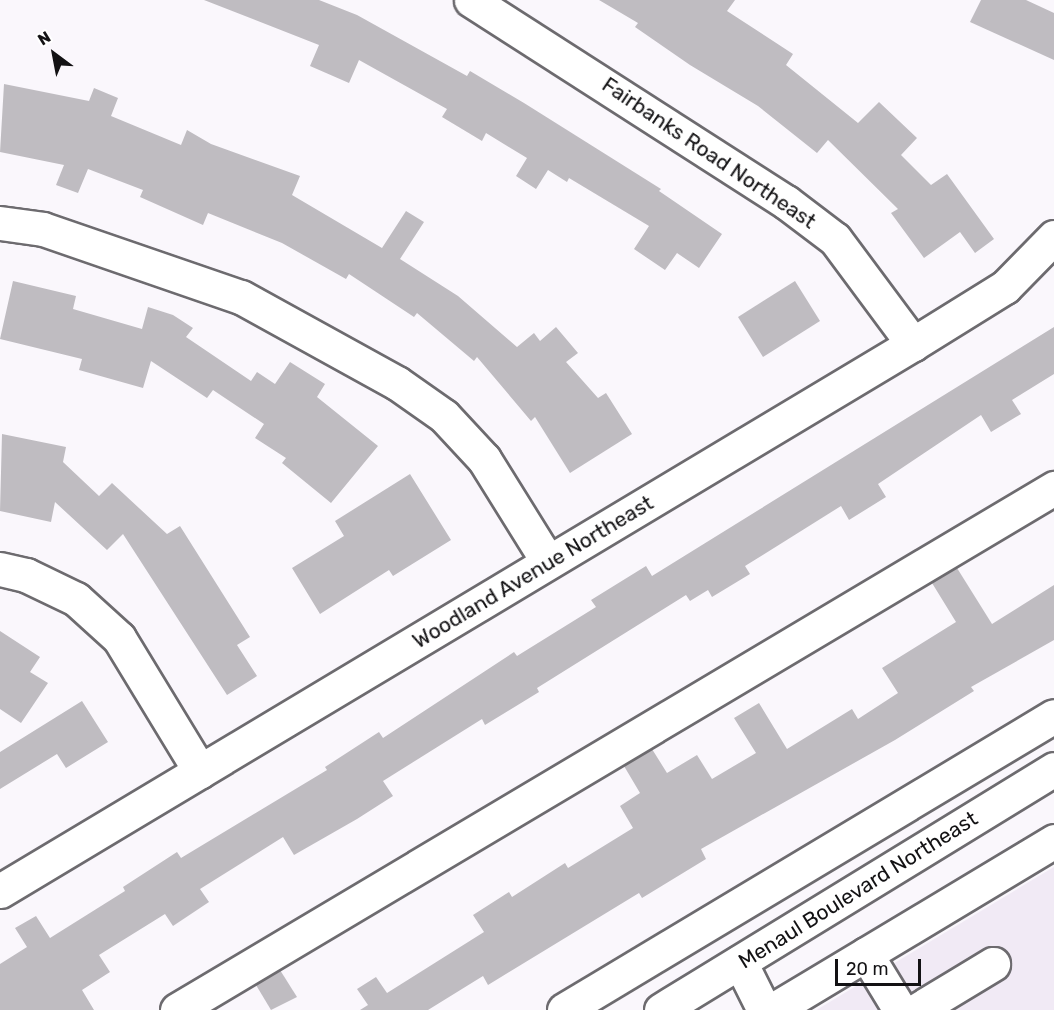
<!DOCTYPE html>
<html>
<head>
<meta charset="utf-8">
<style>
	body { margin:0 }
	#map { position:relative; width:1054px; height:1010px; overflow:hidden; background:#faf7fc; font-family:Rubik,sans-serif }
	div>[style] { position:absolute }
	.built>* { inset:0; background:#f1eaf5 }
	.building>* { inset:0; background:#bfbcc1 }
	.roads { filter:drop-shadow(2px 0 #6d6b6f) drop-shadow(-2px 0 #6d6b6f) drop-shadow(0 2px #6d6b6f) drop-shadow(0 -2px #6d6b6f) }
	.minor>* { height:33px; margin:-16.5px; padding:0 16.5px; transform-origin:16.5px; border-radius:16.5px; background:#fff }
	.major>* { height:33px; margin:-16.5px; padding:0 16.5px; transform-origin:16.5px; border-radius:16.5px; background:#fff }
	span { translate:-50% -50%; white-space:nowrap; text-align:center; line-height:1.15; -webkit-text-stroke:4.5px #fff; paint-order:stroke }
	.street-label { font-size:21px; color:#131214 }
	.north { position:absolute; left:24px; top:24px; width:60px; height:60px; -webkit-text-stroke:4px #fff; paint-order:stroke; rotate:328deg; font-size:16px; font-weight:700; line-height:24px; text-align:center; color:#131214 }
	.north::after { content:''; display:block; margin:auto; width:21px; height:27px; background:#131214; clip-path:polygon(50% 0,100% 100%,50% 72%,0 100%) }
	.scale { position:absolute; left:835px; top:959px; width:86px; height:27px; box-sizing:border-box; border:3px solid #131214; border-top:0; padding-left:8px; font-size:18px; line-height:21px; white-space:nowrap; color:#131214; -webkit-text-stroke:4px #fff; paint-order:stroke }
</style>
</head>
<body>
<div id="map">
	<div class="built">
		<i style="clip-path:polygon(1054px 867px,1054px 1010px,817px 1010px,818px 1009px)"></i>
	</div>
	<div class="building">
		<i style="clip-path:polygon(204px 0,319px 0,357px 15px,467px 76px,470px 71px,524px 103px,661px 189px,659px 191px,722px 234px,699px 268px,677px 253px,665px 270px,634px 249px,649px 226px,569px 178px,567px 182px,548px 170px,536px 189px,516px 176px,527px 158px,486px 133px,482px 141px,442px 117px,447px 109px,359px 60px,349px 83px,310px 66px,319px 45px)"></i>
		<i style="clip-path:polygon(599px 0,735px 0,727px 11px,793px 54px,786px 65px,858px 123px,879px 102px,917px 138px,901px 155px,931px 185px,947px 174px,994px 239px,975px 253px,960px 232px,924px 258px,891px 213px,898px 209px,828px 140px,817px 153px,758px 106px,690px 65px,635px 27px,638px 23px)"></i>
		<i style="clip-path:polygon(981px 0,1026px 0,1054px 13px,1054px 60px,970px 22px)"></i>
		<i style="clip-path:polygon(4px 84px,89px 101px,94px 88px,118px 98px,111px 116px,181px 145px,187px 130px,211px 144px,300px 176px,292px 195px,382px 248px,406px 211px,424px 222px,400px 259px,458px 296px,517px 347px,534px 333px,540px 341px,556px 327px,578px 353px,566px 362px,598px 398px,606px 393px,632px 434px,570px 473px,535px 417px,531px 421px,477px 357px,474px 361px,417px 313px,414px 317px,349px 274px,346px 279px,282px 243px,208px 213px,203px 225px,140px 197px,143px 190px,88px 169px,78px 193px,56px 185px,64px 165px,0 152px)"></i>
		<i style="clip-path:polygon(13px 281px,76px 296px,73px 309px,142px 329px,148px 307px,173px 315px,193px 328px,186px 337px,251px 381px,257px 372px,275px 384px,290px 362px,325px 384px,317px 397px,378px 446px,331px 503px,282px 463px,286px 458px,255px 438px,264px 424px,213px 390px,207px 398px,151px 361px,143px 388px,79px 370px,82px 359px,0 339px)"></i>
		<i style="clip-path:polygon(795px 281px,820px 321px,763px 357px,738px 317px)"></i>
		<i style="clip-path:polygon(1054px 327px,1054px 374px,1012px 400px,1021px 414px,991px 432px,981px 415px,878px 484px,886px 497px,849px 520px,841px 506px,745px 566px,750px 574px,712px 597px,708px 590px,690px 601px,686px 595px,537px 688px,539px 692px,485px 725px,482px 719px,383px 781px,393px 796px,357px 819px,294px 855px,283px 837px,200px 889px,209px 902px,173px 926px,165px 914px,99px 955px,110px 972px,82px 990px,94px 1010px,0 1010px,0 964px,27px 947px,15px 928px,36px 916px,50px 938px,125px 891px,123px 887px,177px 852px,181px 858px,327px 770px,325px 767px,379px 732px,383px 738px,514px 652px,517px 656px,596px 607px,591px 600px,646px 566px,652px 576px)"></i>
		<i style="clip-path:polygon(2px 434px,66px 447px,63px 462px,99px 496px,112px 483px,167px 534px,180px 526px,250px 637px,237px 645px,257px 676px,227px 695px,123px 534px,107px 550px,55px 502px,51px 522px,0 511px)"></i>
		<i style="clip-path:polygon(410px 474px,451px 540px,393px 576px,389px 570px,320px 614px,292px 568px,344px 536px,335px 521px)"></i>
		<i style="clip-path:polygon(957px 568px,992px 624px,1054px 585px,1054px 640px,971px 687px,974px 691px,895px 740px,701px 849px,706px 859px,642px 898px,639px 893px,488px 985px,483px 976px,428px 1010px,360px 1010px,368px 1005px,357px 989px,376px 977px,387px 993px,484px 932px,473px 915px,509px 892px,512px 897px,565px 863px,568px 868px,633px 828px,620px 806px,640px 793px,624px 766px,652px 749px,667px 773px,697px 755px,712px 779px,756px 753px,734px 718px,759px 703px,787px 749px,852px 709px,858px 719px,898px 693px,882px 668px,956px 622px,932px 583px)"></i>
		<i style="clip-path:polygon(0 631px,40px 657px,30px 672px,48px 683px,21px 723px,0 709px)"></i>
		<i style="clip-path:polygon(82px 701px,108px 742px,66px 768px,57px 754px,0 789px,0 752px)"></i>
		<i style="clip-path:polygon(280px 970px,297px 997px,271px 1010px,256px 985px)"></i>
	</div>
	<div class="roads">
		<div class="minor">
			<i style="left:471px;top:0;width:374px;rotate:32.7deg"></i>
			<i style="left:786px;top:202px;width:61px;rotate:37.1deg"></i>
			<i style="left:835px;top:239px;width:131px;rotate:53.4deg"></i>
			<i style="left:0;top:223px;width:43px;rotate:7.9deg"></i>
			<i style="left:43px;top:229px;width:209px;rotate:19deg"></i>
			<i style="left:241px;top:297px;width:178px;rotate:28.9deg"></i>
			<i style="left:397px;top:383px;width:57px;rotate:35.1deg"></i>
			<i style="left:444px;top:416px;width:59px;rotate:47.1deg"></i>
			<i style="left:484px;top:459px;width:121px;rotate:58.1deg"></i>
			<i style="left:0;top:569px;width:27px;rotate:13deg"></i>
			<i style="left:26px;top:575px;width:55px;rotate:25.6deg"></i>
			<i style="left:76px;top:599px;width:58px;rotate:42.2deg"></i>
			<i style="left:119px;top:638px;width:156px;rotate:58.7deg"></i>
			<i style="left:0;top:891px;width:1064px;rotate:-30.93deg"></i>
			<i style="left:913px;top:344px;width:108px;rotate:-31.8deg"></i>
			<i style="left:1005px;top:287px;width:70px;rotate:-45.6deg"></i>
			<i style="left:866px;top:954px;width:66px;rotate:58.7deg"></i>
			<i style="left:740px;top:962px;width:54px;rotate:63.4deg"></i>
			<i style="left:177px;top:1010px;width:1021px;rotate:-30.76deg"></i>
			<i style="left:564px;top:1010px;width:571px;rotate:-30.96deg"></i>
			<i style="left:917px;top:1010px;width:89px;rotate:-31.2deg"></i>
		</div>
		<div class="major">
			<i style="left:661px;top:1010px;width:461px;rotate:-31.5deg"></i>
			<i style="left:773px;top:1010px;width:328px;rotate:-31deg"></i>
		</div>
	</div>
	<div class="street-label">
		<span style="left:709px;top:153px;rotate:34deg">Fairbanks Road Northeast</span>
		<span style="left:533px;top:572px;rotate:-31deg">Woodland Avenue Northeast</span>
		<span style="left:858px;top:890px;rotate:-32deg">Menaul Boulevard Northeast</span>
	</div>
	<div class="north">N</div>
	<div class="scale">20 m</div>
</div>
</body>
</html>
